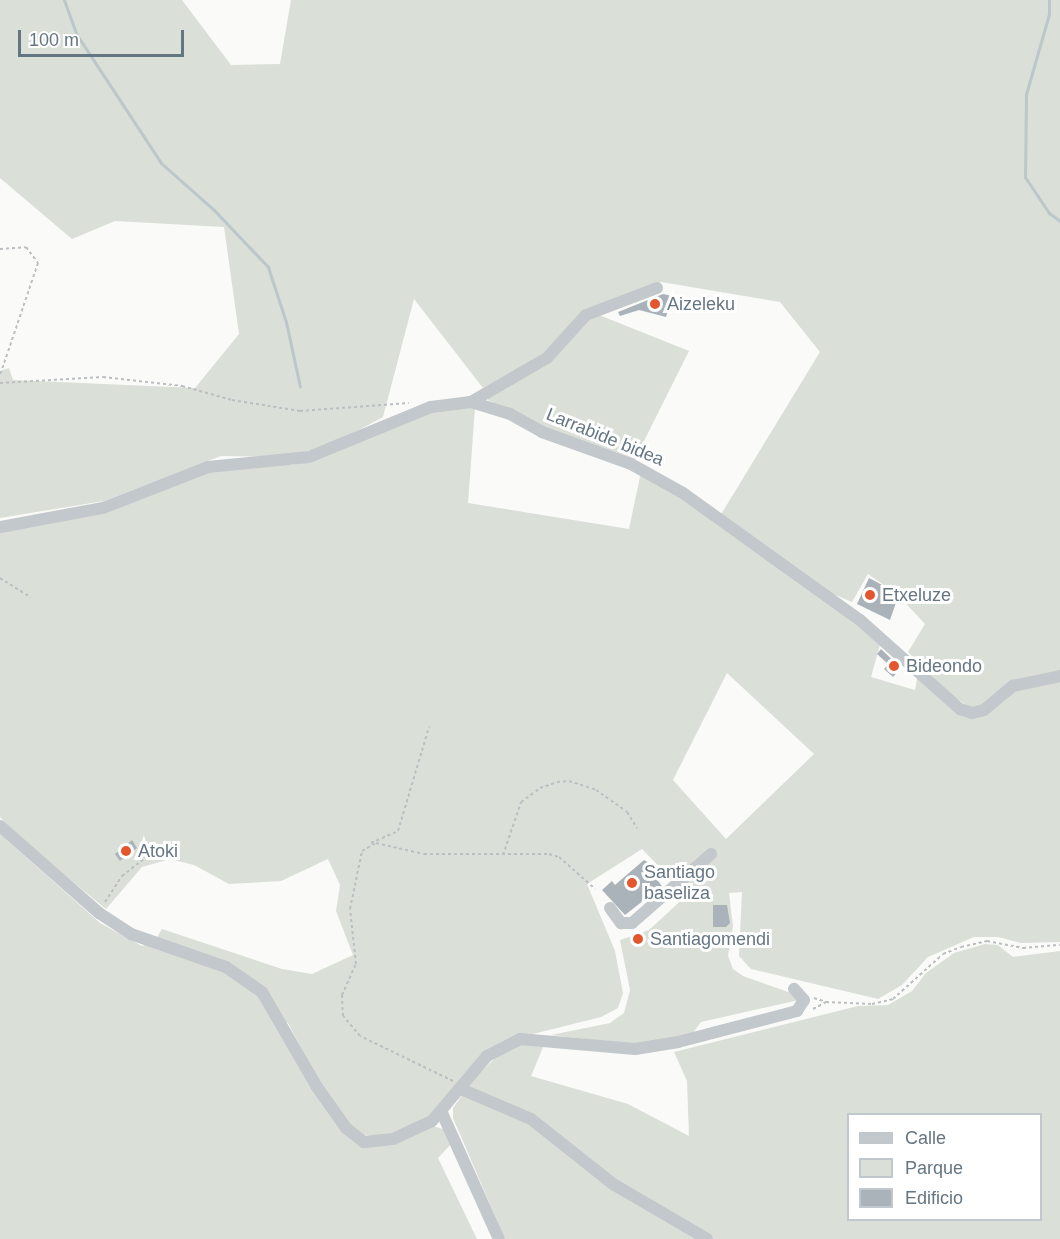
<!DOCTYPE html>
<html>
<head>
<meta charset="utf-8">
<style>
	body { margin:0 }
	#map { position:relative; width:1060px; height:1239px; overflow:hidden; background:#fafaf8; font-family:Helvetica,sans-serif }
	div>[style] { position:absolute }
	.green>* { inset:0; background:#dadfd7 }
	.stream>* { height:3px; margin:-1.5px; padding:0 1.5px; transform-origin:1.5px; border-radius:1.5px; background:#bbc7cb }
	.building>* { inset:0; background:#aab3b9 }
	.path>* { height:2px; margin-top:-1px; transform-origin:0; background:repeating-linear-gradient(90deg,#bbbfc2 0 3px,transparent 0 6px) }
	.minor>* { height:12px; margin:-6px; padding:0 6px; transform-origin:6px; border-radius:6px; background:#c3c8cc }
	.dots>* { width:16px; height:16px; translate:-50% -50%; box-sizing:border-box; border:3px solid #fff; border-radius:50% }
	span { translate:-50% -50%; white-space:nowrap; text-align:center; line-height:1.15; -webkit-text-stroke:6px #fff; paint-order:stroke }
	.poi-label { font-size:18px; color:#657683 }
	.left { translate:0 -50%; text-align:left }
	.street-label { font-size:18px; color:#657683 }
	.legend { position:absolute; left:847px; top:1113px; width:195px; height:108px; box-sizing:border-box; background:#fff; border:2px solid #c1c8cd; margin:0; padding:8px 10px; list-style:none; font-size:18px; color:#657683 }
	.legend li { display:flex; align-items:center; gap:12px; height:30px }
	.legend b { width:30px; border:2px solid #c1c8cd }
	.scale { position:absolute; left:18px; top:30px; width:166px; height:27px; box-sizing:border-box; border:3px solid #657683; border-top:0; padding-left:8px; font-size:18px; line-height:21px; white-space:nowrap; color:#657683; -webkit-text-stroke:4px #fff; paint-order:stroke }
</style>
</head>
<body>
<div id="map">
	<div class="green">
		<i style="clip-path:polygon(evenodd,0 0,182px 0,231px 65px,280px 64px,291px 0,1060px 0,1060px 942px,1021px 943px,998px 937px,974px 937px,928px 957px,902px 985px,878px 999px,751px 969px,739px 956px,742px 892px,729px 893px,733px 926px,728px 956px,733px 969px,743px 976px,794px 994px,799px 1000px,701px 1022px,693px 1033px,670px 1040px,637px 1045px,551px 1035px,610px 1023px,624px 1013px,630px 990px,620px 940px,649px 930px,687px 895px,642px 849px,587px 884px,615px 951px,623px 993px,618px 1008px,601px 1017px,501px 1042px,470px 1070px,445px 1105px,412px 1128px,375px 1137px,353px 1132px,320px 1083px,288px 1023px,276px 1022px,313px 1087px,348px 1134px,373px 1145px,433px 1126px,446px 1130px,452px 1143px,438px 1158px,477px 1239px,0 1239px,0 834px,100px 923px,142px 946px,155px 941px,162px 929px,282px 969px,312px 974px,353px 955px,336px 911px,340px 885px,328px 859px,281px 881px,229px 884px,194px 865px,170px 859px,142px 867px,106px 909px,18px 837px,0 817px,0 530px,75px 514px,97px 514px,208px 470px,229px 465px,292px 465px,315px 460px,435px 411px,454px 407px,475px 408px,468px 503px,629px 529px,641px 472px,795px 574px,881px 641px,871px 677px,915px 690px,918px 674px,966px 716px,965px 704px,947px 692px,908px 652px,925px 624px,897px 594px,868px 574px,852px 602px,833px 594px,720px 516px,820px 352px,780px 302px,661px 282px,583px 313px,545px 355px,483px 388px,414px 299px,383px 417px,331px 445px,283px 457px,221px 456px,104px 501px,0 518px,0 371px,9px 368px,13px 380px,195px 388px,239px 334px,224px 227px,115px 221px,72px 239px,0 178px,0 0,727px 673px,814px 754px,726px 839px,673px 780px,727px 673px)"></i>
		<i style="clip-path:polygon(599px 315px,689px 351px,635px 459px,545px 428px,488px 400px,489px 394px,548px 362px,588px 317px)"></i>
		<i style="clip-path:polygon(evenodd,985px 944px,998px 945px,1013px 957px,1060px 951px,1060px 1239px,505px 1239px,453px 1118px,453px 1108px,474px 1079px,503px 1050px,521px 1044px,544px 1045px,531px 1076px,628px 1104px,689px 1136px,687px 1081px,674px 1052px,858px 1006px,888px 1005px,912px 991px,926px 973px,954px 953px,985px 944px,848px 1114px,1040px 1114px,1040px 1220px,848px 1220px,848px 1114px)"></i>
	</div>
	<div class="stream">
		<i style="left:64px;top:0;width:37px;rotate:70deg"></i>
		<i style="left:77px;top:35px;width:153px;rotate:56.7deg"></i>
		<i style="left:161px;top:163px;width:71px;rotate:41.6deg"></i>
		<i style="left:214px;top:210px;width:79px;rotate:46.5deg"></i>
		<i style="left:268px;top:267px;width:58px;rotate:71.9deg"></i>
		<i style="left:286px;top:322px;width:66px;rotate:77.8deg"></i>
		<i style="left:1049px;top:0;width:14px;rotate:90deg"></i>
		<i style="left:1049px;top:14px;width:83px;rotate:106deg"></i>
		<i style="left:1026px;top:94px;width:83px;rotate:90.7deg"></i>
		<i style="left:1025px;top:177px;width:43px;rotate:56.3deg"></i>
		<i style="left:1049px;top:213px;width:14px;rotate:36deg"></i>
	</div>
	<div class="building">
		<i style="clip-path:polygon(663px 294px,672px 296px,666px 317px,639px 310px,620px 316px,618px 312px)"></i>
		<i style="clip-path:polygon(869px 578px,884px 586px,882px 592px,898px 597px,890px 620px,857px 604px)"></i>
		<i style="clip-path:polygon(881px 649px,901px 668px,893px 677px,884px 669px,888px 664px,877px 654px)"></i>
		<i style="clip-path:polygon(132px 840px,137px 848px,120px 861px,115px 854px)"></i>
		<i style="clip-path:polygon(644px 860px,657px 868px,654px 876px,662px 886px,625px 915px,602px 890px,612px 881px,615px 885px)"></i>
		<i style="clip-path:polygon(713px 905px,727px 905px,730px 923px,726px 927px,713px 927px)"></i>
	</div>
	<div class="path">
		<i style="left:0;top:249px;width:26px;rotate:-4deg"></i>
		<i style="left:26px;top:247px;width:20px;rotate:53deg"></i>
		<i style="left:38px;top:263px;width:118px;rotate:108.7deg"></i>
		<i style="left:0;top:383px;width:103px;rotate:-3.3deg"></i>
		<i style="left:103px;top:377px;width:80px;rotate:6.5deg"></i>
		<i style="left:182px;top:386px;width:52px;rotate:15.6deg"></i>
		<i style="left:232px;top:400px;width:69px;rotate:9.2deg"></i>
		<i style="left:300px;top:411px;width:109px;rotate:-4.2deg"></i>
		<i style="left:0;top:578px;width:36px;rotate:32deg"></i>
		<i style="left:371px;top:843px;width:30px;rotate:-24deg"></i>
		<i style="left:398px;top:831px;width:109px;rotate:-73.4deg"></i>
		<i style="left:503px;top:855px;width:56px;rotate:-71.2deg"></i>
		<i style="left:521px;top:802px;width:24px;rotate:-36deg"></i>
		<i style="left:540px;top:788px;width:18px;rotate:-19deg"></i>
		<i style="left:557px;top:782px;width:12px;rotate:-5deg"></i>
		<i style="left:569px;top:781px;width:28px;rotate:18deg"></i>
		<i style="left:596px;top:790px;width:38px;rotate:35deg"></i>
		<i style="left:627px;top:812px;width:19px;rotate:58deg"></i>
		<i style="left:105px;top:902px;width:31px;rotate:-57deg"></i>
		<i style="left:122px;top:876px;width:33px;rotate:-38deg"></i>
		<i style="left:148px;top:856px;width:9px;rotate:-126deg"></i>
		<i style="left:814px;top:998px;width:13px;rotate:18deg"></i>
		<i style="left:813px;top:1009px;width:15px;rotate:-28deg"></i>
		<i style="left:826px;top:1002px;width:46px;rotate:2.5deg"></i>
		<i style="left:872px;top:1004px;width:22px;rotate:-13deg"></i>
		<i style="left:893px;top:999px;width:67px;rotate:-42deg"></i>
		<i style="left:943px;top:954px;width:19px;rotate:-21deg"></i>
		<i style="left:961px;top:947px;width:27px;rotate:-13deg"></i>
		<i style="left:987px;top:941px;width:37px;rotate:11deg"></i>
		<i style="left:1023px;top:948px;width:37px;rotate:-5deg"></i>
		<i style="left:453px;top:1081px;width:103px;rotate:-154.2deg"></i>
		<i style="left:360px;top:1036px;width:26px;rotate:-130deg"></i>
		<i style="left:343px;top:1016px;width:21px;rotate:-93deg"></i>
		<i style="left:342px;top:995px;width:34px;rotate:-66deg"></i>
		<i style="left:356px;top:964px;width:55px;rotate:-96.2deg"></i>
		<i style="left:350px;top:909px;width:59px;rotate:-78.3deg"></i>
		<i style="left:362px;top:851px;width:16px;rotate:-30deg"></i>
		<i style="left:376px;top:843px;width:49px;rotate:12.9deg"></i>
		<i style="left:424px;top:854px;width:125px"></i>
		<i style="left:549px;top:854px;width:10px;rotate:17deg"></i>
		<i style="left:559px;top:857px;width:48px;rotate:41.6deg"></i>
	</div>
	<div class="minor">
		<i style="left:471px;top:402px;width:88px;rotate:-30.1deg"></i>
		<i style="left:547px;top:358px;width:58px;rotate:-47.8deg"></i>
		<i style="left:586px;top:315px;width:76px;rotate:-20.8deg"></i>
		<i style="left:0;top:527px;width:105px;rotate:-10.5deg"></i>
		<i style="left:103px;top:508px;width:113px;rotate:-21.3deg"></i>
		<i style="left:208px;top:467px;width:101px;rotate:-5.7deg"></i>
		<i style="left:309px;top:457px;width:132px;rotate:-22.3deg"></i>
		<i style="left:431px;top:407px;width:40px;rotate:-7.1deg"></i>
		<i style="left:471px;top:402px;width:41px;rotate:17.1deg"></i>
		<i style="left:510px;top:414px;width:37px;rotate:29deg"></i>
		<i style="left:542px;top:432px;width:95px;rotate:19.8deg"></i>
		<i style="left:631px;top:464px;width:60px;rotate:29.1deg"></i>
		<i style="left:683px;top:493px;width:218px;rotate:35.7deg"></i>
		<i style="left:860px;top:620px;width:134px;rotate:41.7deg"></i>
		<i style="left:960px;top:709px;width:13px;rotate:18deg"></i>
		<i style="left:972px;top:713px;width:12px;rotate:-14deg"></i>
		<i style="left:984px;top:710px;width:38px;rotate:-40deg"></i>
		<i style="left:1013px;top:686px;width:48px;rotate:-12deg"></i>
		<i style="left:0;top:826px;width:132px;rotate:41.3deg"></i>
		<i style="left:99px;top:913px;width:38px;rotate:33deg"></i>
		<i style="left:131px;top:934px;width:101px;rotate:19.2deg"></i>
		<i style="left:226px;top:967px;width:44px;rotate:34.8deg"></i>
		<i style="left:262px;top:992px;width:110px;rotate:59.9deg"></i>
		<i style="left:317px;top:1087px;width:50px;rotate:54.7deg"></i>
		<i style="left:346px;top:1128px;width:23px;rotate:38deg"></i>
		<i style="left:364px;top:1142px;width:29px;rotate:-6deg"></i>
		<i style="left:393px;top:1139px;width:43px;rotate:-24.8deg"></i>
		<i style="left:432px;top:1121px;width:85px;rotate:-49.8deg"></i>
		<i style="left:487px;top:1056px;width:37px;rotate:-27deg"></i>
		<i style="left:520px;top:1039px;width:115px;rotate:5deg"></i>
		<i style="left:635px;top:1049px;width:44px;rotate:-9.2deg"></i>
		<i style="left:678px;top:1042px;width:123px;rotate:-14.6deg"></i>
		<i style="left:797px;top:1011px;width:13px;rotate:-58deg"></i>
		<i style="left:804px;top:1000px;width:15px;rotate:-132deg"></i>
		<i style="left:610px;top:908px;width:19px;rotate:54deg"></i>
		<i style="left:621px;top:923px;width:11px"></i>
		<i style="left:632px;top:923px;width:105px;rotate:-41.1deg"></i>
		<i style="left:461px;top:1089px;width:76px;rotate:23.2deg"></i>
		<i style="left:531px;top:1119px;width:105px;rotate:38.4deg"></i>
		<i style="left:613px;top:1184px;width:109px;rotate:30.3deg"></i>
		<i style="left:442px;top:1113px;width:138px;rotate:65.7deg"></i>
	</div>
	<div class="dots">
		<i style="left:655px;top:304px;background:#e4572e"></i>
		<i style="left:870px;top:595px;background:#e4572e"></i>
		<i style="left:894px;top:666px;background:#e4572e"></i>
		<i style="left:126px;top:851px;background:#e4572e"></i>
		<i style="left:632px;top:883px;background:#e4572e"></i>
		<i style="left:638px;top:939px;background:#e4572e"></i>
	</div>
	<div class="poi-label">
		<span class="left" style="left:667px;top:304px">Aizeleku</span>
		<span class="left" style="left:882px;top:595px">Etxeluze</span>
		<span class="left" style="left:906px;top:666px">Bideondo</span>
		<span class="left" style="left:138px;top:851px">Atoki</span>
		<span class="left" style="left:644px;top:883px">Santiago<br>baseliza</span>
		<span class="left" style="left:650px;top:939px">Santiagomendi</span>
	</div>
	<div class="street-label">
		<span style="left:605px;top:437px;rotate:22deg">Larrabide bidea</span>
	</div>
	<ul class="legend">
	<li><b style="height:8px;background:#c3c8cc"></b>Calle</li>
	<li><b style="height:16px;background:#dadfd7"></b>Parque</li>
	<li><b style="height:16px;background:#aab3b9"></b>Edificio</li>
	</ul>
	<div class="scale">100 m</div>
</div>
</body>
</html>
